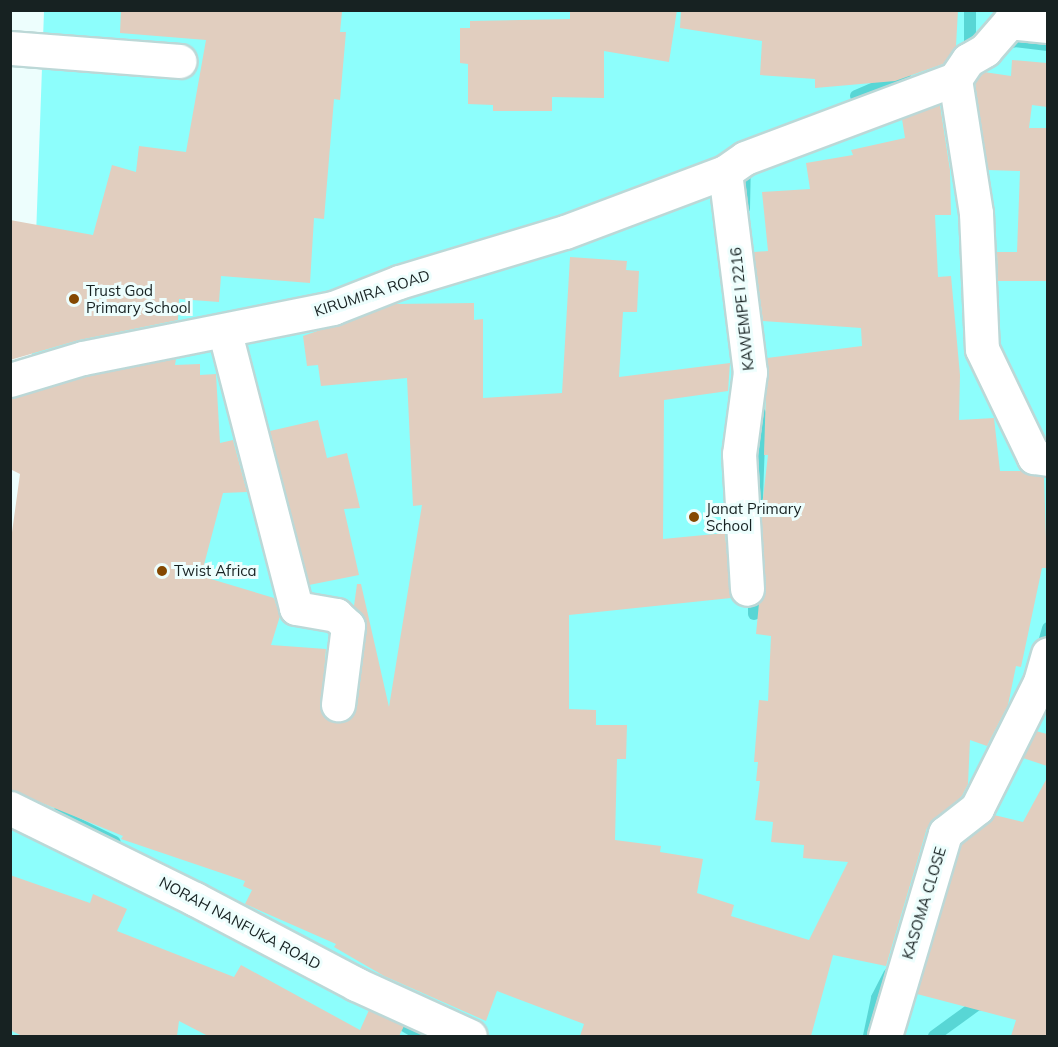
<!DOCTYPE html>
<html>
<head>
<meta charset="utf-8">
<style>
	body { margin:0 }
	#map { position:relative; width:1058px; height:1047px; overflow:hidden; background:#edfefd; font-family:Mulish,sans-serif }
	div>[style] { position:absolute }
	.green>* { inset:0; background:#8dfefc }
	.stream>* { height:12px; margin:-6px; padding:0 6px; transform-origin:6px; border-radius:6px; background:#58d6d5 }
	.building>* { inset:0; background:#e1cebf }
	.roads { filter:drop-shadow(2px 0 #bcd8d7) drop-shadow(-2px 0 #bcd8d7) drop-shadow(0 2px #bcd8d7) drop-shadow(0 -2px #bcd8d7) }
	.street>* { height:33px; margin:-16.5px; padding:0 16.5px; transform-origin:16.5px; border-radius:16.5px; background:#fff }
	.dots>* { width:16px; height:16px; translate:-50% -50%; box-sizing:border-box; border:3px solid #edfefd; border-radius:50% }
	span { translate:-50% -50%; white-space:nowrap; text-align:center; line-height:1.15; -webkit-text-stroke:6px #edfefd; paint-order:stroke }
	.poi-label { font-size:15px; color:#172222 }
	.left { translate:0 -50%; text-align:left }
	.street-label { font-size:15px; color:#172222 }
	.frame { position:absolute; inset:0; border:12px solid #172222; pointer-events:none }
</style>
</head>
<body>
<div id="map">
	<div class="green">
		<i style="clip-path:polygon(44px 11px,1047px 11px,1047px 1036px,11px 1036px,10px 763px,18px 745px)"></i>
	</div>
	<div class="stream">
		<i style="left:999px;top:46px;width:17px;rotate:-17deg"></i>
		<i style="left:1015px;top:41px;width:33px;rotate:7deg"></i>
		<i style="left:970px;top:51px;width:41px;rotate:-90deg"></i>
		<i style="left:856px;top:96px;width:53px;rotate:-23.2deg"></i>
		<i style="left:744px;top:208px;width:46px;rotate:-88.8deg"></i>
		<i style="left:757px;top:498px;width:85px;rotate:-88deg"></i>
		<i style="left:754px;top:614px;width:27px;rotate:-90deg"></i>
		<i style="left:1041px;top:653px;width:26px;rotate:-74deg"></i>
		<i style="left:57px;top:814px;width:64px;rotate:25.8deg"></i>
		<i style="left:374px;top:1008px;width:56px;rotate:30.3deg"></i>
		<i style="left:869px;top:1036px;width:39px;rotate:-78deg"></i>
		<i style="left:877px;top:998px;width:27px;rotate:-63deg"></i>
		<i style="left:934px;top:1036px;width:54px;rotate:-36deg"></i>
		<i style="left:978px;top:1004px;width:8px;rotate:7deg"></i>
	</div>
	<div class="building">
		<i style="clip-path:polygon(121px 10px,342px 12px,340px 32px,346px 32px,340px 100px,334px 99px,324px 219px,314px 218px,310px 283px,221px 276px,219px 302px,179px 299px,178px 320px,79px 340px,10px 360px,10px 220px,93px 235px,112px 165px,136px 172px,139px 146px,186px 152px,206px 40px,120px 33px)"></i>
		<i style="clip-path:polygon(570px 10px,677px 10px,669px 62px,604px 51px,604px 98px,552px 97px,552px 111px,493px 111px,493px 105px,468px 104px,468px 64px,460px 63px,460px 28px,470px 28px,470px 21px,570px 19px)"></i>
		<i style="clip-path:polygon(681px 10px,958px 10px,956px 46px,943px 64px,895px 81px,815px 88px,815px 79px,760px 75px,762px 41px,680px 28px)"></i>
		<i style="clip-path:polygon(1012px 60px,1047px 63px,1047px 107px,1032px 105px,1029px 128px,1047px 128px,1047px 281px,998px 281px,997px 252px,1017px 252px,1020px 171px,988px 170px,975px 83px,984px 72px,1011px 76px)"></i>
		<i style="clip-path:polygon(940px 105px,950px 170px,951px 215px,935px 215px,938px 277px,951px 276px,960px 375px,959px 420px,994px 418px,1000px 471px,1022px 471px,1044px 477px,1047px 568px,1042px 568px,1021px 667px,1016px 666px,1008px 705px,987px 746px,970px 740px,968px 784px,962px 796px,927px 828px,886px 966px,833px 955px,811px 1036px,580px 1036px,584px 1024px,497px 991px,486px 1021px,384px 976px,334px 947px,336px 944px,245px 904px,252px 890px,243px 886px,245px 881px,121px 839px,123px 836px,10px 790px,10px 547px,20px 474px,10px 469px,10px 398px,88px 376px,176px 359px,175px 365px,200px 364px,200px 375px,216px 374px,220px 443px,233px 440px,247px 492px,223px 493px,201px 576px,274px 598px,280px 616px,271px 645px,326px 649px,321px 711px,327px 719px,345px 721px,357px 706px,367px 628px,365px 619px,354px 606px,357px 584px,361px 584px,389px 707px,422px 505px,413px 506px,407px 378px,321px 386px,318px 365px,307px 366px,303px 336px,395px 304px,474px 303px,474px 320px,483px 319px,483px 398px,562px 393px,570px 257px,627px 261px,626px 270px,639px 271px,637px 312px,623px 312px,619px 377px,730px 363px,728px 391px,664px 400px,663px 539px,725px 533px,731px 598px,569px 615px,569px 709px,596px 710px,596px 725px,627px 725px,626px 759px,617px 759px,615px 840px,661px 846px,660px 852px,703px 859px,697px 893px,734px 905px,731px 916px,809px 940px,848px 862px,803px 858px,804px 845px,771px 842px,773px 822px,755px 820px,760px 781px,756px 781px,758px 762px,754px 762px,759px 700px,768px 701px,771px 636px,756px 634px,759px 603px,766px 588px,761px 515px,768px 455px,764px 455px,767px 358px,862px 346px,861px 328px,763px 321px,754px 252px,768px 251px,762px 192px,810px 189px,806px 163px,853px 155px,851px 150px,905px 138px,902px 119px)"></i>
		<i style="clip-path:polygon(318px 420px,327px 458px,347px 453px,360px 508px,344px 509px,359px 575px,309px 585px,270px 431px)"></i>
		<i style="clip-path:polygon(1036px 731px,1047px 734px,1047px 766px,1023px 758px)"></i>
		<i style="clip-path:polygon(1047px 778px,1047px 1036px,1011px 1036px,1016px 1020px,917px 994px,961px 844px,994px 815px,1023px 822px)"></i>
		<i style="clip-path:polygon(10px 875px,90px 903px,93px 894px,127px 909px,117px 931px,234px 977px,241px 965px,360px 1030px,369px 1010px,404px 1026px,399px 1036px,208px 1036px,179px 1021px,177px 1036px,22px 1036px,10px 1030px)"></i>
	</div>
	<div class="roads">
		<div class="street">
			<i style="left:10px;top:48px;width:170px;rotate:4.4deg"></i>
			<i style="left:955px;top:79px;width:136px;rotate:81.1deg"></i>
			<i style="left:976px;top:213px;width:136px;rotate:87.5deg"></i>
			<i style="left:982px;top:349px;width:120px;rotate:64.3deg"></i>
			<i style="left:1034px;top:457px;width:14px;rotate:8deg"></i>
			<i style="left:725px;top:172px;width:202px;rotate:82.9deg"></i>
			<i style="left:750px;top:372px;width:83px;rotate:97.6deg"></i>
			<i style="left:739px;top:454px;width:135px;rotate:86.6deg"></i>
			<i style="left:225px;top:333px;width:284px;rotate:75.5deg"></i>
			<i style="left:296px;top:608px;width:41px;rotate:9.9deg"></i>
			<i style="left:336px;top:615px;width:16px;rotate:43deg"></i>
			<i style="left:348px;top:626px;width:79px;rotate:97.3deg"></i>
			<i style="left:10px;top:380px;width:76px;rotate:-16.8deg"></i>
			<i style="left:83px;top:358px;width:255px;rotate:-11.3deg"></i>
			<i style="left:333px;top:308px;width:71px;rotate:-21.5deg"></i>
			<i style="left:399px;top:282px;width:173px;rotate:-16.8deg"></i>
			<i style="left:565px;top:232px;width:171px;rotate:-20.6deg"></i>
			<i style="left:725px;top:172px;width:24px;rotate:-35deg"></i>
			<i style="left:745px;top:158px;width:224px;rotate:-20.6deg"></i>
			<i style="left:955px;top:79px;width:23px;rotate:-56deg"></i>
			<i style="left:968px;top:60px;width:20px;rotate:-30deg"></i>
			<i style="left:985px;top:50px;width:37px;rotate:-49deg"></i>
			<i style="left:1009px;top:22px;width:39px;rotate:6deg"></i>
			<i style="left:10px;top:808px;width:206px;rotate:26.2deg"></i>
			<i style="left:195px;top:899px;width:182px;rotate:27.8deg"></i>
			<i style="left:356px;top:984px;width:125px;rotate:24.5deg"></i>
			<i style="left:885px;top:1036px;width:212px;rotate:-73.5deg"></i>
			<i style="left:945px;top:833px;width:41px;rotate:-38deg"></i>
			<i style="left:977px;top:808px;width:141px;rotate:-63.4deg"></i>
			<i style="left:1040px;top:682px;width:29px;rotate:-74deg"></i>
		</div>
	</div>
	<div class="dots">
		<i style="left:74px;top:299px;background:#844801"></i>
		<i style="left:694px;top:517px;background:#844801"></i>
		<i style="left:162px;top:571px;background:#844801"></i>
	</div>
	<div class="poi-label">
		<span class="left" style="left:86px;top:299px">Trust God<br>Primary School</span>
		<span class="left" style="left:706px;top:517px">Janat Primary<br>School</span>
		<span class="left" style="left:174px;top:571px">Twist Africa</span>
	</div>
	<div class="street-label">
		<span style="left:372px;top:293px;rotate:-18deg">KIRUMIRA ROAD</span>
		<span style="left:742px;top:309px;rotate:-96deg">KAWEMPE I 2216</span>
		<span style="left:924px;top:903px;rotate:-73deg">KASOMA CLOSE</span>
		<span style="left:240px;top:923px;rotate:28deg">NORAH NANFUKA ROAD</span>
	</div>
	<div class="frame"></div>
</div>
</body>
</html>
